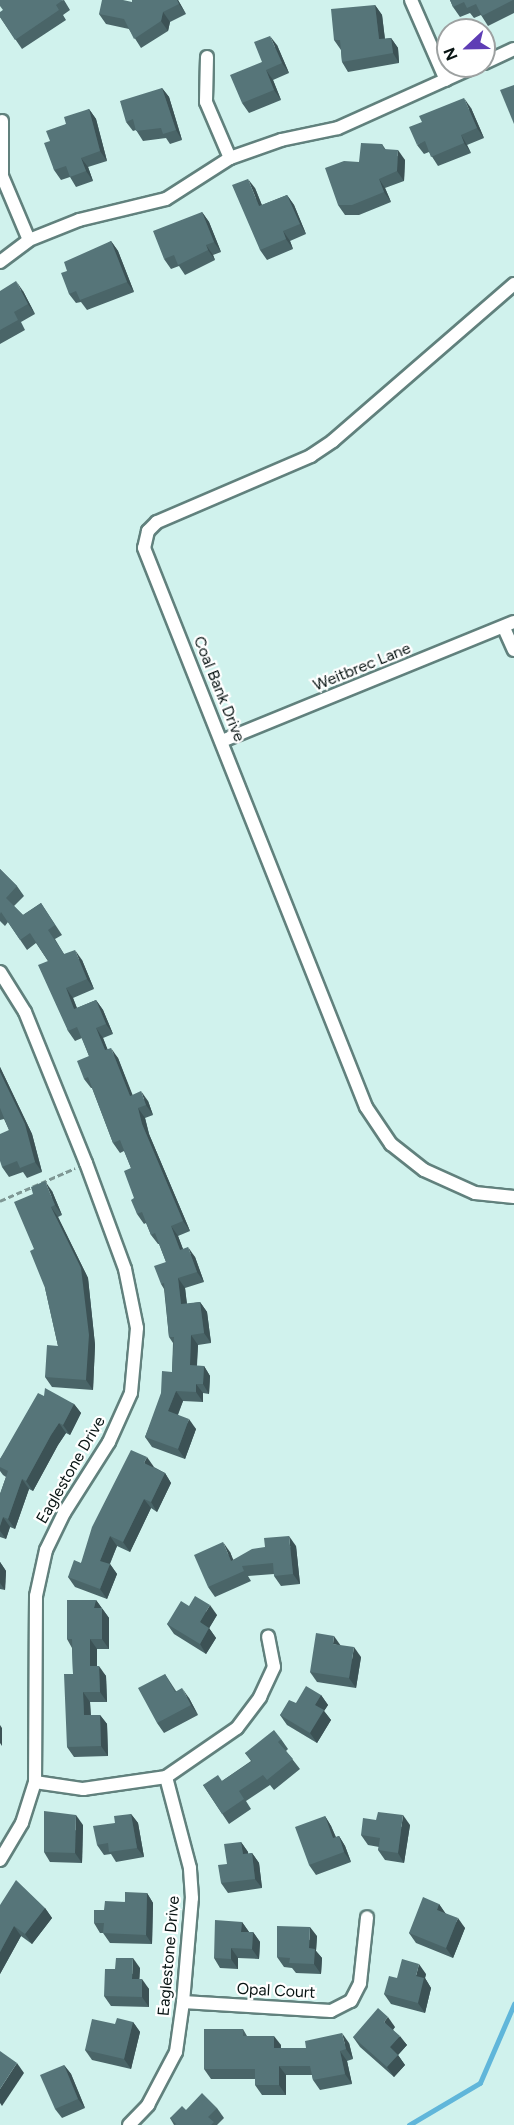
<!DOCTYPE html>
<html>
<head>
<meta charset="utf-8">
<style>
	body { margin:0 }
	#map { position:relative; width:514px; height:2125px; overflow:hidden; background:#d0f2ed; font-family:Figtree,sans-serif }
	div>[style] { position:absolute }
	.stream>* { height:4.5px; margin:-2.25px; padding:0 2.25px; transform-origin:2.25px; border-radius:2.25px; background:#60b6da }
	.path>* { height:3px; margin-top:-1.5px; transform-origin:0; background:repeating-linear-gradient(90deg,#7e9794 0 6px,transparent 0 9px) }
	.roads { filter:drop-shadow(2px 0 #61817d) drop-shadow(-2px 0 #61817d) drop-shadow(0 2px #61817d) drop-shadow(0 -2px #61817d) }
	.minor>* { height:12px; margin:-6px; padding:0 6px; transform-origin:6px; border-radius:6px; background:#fff }
	.wall>* { inset:0; background:#4a6568 }
	.shaded-wall>* { inset:0; background:#3c5255 }
	.building>* { inset:0; background:#567579 }
	span { translate:-50% -50%; white-space:nowrap; text-align:center; line-height:1.15; -webkit-text-stroke:4.5px #fff; paint-order:stroke }
	.street-label { font-size:16px; color:#091514 }
	.north { position:absolute; left:436px; top:18px; width:60px; height:60px; box-sizing:border-box; background:#fff; border:2px solid #9da1a1; border-radius:50%; rotate:248deg; font-size:16px; font-weight:700; line-height:24px; text-align:center; color:#091514 }
	.north::after { content:''; display:block; margin:auto; width:21px; height:27px; background:#5e3db5; clip-path:polygon(50% 0,100% 100%,50% 72%,0 100%) }
</style>
</head>
<body>
<div id="map">
	<div class="stream">
		<i style="left:409px;top:2125px;width:82px;rotate:-30.6deg"></i>
		<i style="left:480px;top:2083px;width:86px;rotate:-66.7deg"></i>
	</div>
	<div class="path">
		<i style="left:0;top:1201px;width:82px;rotate:-23.7deg"></i>
	</div>
	<div class="roads">
		<div class="minor">
			<i style="left:411px;top:0;width:87px;rotate:66.4deg"></i>
			<i style="left:207px;top:57px;width:45px;rotate:91.3deg"></i>
			<i style="left:206px;top:102px;width:61px;rotate:66.8deg"></i>
			<i style="left:484px;top:63px;width:33px;rotate:-25deg"></i>
			<i style="left:2px;top:121px;width:55px;rotate:90deg"></i>
			<i style="left:2px;top:176px;width:69px;rotate:67.1deg"></i>
			<i style="left:0;top:262px;width:36px;rotate:-37deg"></i>
			<i style="left:29px;top:240px;width:54px;rotate:-21.8deg"></i>
			<i style="left:79px;top:220px;width:89px;rotate:-13.6deg"></i>
			<i style="left:166px;top:199px;width:76px;rotate:-32.6deg"></i>
			<i style="left:230px;top:158px;width:54px;rotate:-19.4deg"></i>
			<i style="left:281px;top:140px;width:58px;rotate:-11.9deg"></i>
			<i style="left:338px;top:128px;width:151px;rotate:-24.2deg"></i>
			<i style="left:514px;top:284px;width:240px;rotate:139.1deg"></i>
			<i style="left:333px;top:441px;width:27px;rotate:146deg"></i>
			<i style="left:311px;top:456px;width:168px;rotate:156.8deg"></i>
			<i style="left:157px;top:522px;width:13px;rotate:135deg"></i>
			<i style="left:148px;top:531px;width:17px;rotate:103deg"></i>
			<i style="left:144px;top:548px;width:601px;rotate:68.34deg"></i>
			<i style="left:366px;top:1107px;width:45px;rotate:56deg"></i>
			<i style="left:391px;top:1144px;width:42px;rotate:38.2deg"></i>
			<i style="left:424px;top:1170px;width:56px;rotate:24.3deg"></i>
			<i style="left:475px;top:1193px;width:39px;rotate:6deg"></i>
			<i style="left:504px;top:628px;width:24px;rotate:66deg"></i>
			<i style="left:222px;top:741px;width:315px;rotate:-22.2deg"></i>
			<i style="left:0;top:972px;width:47px;rotate:58deg"></i>
			<i style="left:25px;top:1012px;width:163px;rotate:68deg"></i>
			<i style="left:86px;top:1163px;width:113px;rotate:69.8deg"></i>
			<i style="left:125px;top:1269px;width:60px;rotate:78.5deg"></i>
			<i style="left:137px;top:1328px;width:65px;rotate:95.3deg"></i>
			<i style="left:131px;top:1393px;width:54px;rotate:114.2deg"></i>
			<i style="left:109px;top:1442px;width:84px;rotate:122.4deg"></i>
			<i style="left:64px;top:1513px;width:41px;rotate:115.9deg"></i>
			<i style="left:46px;top:1550px;width:47px;rotate:102.3deg"></i>
			<i style="left:36px;top:1596px;width:186px;rotate:90.3deg"></i>
			<i style="left:35px;top:1782px;width:43px;rotate:107.6deg"></i>
			<i style="left:22px;top:1823px;width:43px;rotate:120.7deg"></i>
			<i style="left:35px;top:1782px;width:49px;rotate:8.3deg"></i>
			<i style="left:83px;top:1789px;width:84px;rotate:-8.2deg"></i>
			<i style="left:166px;top:1777px;width:86px;rotate:-34.6deg"></i>
			<i style="left:237px;top:1728px;width:39px;rotate:-53deg"></i>
			<i style="left:260px;top:1697px;width:33px;rotate:-65deg"></i>
			<i style="left:274px;top:1667px;width:31px;rotate:-101deg"></i>
			<i style="left:183px;top:2002px;width:148px;rotate:3.5deg"></i>
			<i style="left:331px;top:2011px;width:22px;rotate:-27deg"></i>
			<i style="left:351px;top:2001px;width:20px;rotate:-63deg"></i>
			<i style="left:360px;top:1983px;width:66px;rotate:-83.9deg"></i>
			<i style="left:129px;top:2125px;width:28px;rotate:-46deg"></i>
			<i style="left:148px;top:2105px;width:60px;rotate:-62.2deg"></i>
			<i style="left:176px;top:2052px;width:50px;rotate:-82deg"></i>
			<i style="left:183px;top:2002px;width:104px;rotate:-85.1deg"></i>
			<i style="left:192px;top:1898px;width:30px;rotate:-94deg"></i>
			<i style="left:190px;top:1868px;width:94px;rotate:-104.8deg"></i>
		</div>
	</div>
	<div class="wall">
		<i style="clip-path:polygon(64px 0,70px 10px,63px 15px,66px 20px,22px 49px,0 17px,3px 10px)"></i>
		<i style="clip-path:polygon(132px 0,178px 0,186px 14px,170px 22px,168px 31px,141px 48px,129px 29px,106px 24px,99px 14px,132px 2px)"></i>
		<i style="clip-path:polygon(450px 0,514px 0,514px 13px,488px 26px,481px 15px,474px 18px,470px 13px,460px 17px,453px 7px)"></i>
		<i style="clip-path:polygon(375px 5px,382px 15px,385px 39px,391px 38px,398px 48px,399px 63px,348px 72px,342px 62px,341px 50px,334px 40px)"></i>
		<i style="clip-path:polygon(277px 45px,289px 73px,273px 80px,281px 100px,249px 113px,242px 103px,262px 62px)"></i>
		<i style="clip-path:polygon(162px 88px,169px 97px,182px 140px,170px 144px,166px 138px,143px 141px,136px 130px,133px 131px,126px 122px)"></i>
		<i style="clip-path:polygon(471px 108px,484px 138px,467px 145px,471px 153px,438px 166px,429px 152px,424px 154px,417px 145px)"></i>
		<i style="clip-path:polygon(89px 109px,96px 119px,107px 161px,88px 167px,93px 181px,76px 187px,70px 177px,61px 180px,54px 170px,50px 141px,66px 124px)"></i>
		<i style="clip-path:polygon(382px 144px,386px 150px,405px 160px,404px 181px,385px 188px,391px 202px,359px 215px,345px 215px,338px 205px,359px 162px)"></i>
		<i style="clip-path:polygon(255px 188px,262px 205px,287px 195px,294px 205px,306px 234px,290px 241px,293px 249px,267px 260px,260px 250px)"></i>
		<i style="clip-path:polygon(202px 212px,209px 222px,221px 252px,213px 255px,215px 260px,185px 275px,179px 266px,171px 269px,164px 259px)"></i>
		<i style="clip-path:polygon(111px 241px,118px 251px,134px 292px,87px 310px,81px 302px,76px 303px,69px 294px,67px 271px)"></i>
		<i style="clip-path:polygon(0 291px,23px 291px,35px 314px,21px 322px,25px 330px,0 344px)"></i>
		<i style="clip-path:polygon(0 869px,17px 886px,24px 896px,14px 906px,23px 915px,41px 903px,62px 935px,55px 939px,64px 954px,82px 960px,94px 989px,73px 998px,77px 1008px,96px 1000px,103px 1010px,113px 1034px,103px 1038px,107px 1049px,118px 1058px,132px 1095px,148px 1101px,153px 1115px,145px 1118px,149px 1134px,190px 1231px,178px 1236px,183px 1249px,195px 1257px,204px 1282px,185px 1288px,187px 1304px,200px 1302px,207px 1312px,211px 1343px,198px 1345px,197px 1366px,204px 1366px,210px 1376px,209px 1394px,203px 1393px,203px 1402px,183px 1401px,178px 1415px,196px 1429px,185px 1459px,152px 1447px,145px 1437px,172px 1372px,173px 1343px,169px 1337px,164px 1289px,161px 1284px,166px 1262px,159px 1244px,158px 1244px,151px 1235px,146px 1223px,144px 1224px,137px 1214px,131px 1168px,124px 1151px,120px 1153px,113px 1143px,92px 1088px,91px 1088px,84px 1079px,89px 1056px,82px 1038px,75px 1041px,68px 1031px,48px 961px,36px 943px,27px 950px,8px 922px,5px 926px,0 921px)"></i>
		<i style="clip-path:polygon(0 1067px,32px 1134px,42px 1172px,27px 1178px,23px 1172px,9px 1177px,2px 1167px,9px 1130px,4px 1119px,0 1120px)"></i>
		<i style="clip-path:polygon(52px 1191px,62px 1215px,58px 1217px,88px 1278px,95px 1345px,93px 1390px,52px 1387px,45px 1377px,58px 1346px,45px 1288px)"></i>
		<i style="clip-path:polygon(44px 1396px,74px 1404px,81px 1413px,70px 1435px,66px 1433px,58px 1445px,33px 1491px,29px 1489px,15px 1529px,10px 1527px,6px 1539px,0 1537px,0 1494px,6px 1477px,3px 1475px,0 1471px,0 1459px)"></i>
		<i style="clip-path:polygon(154px 1467px,165px 1473px,171px 1483px,157px 1512px,151px 1508px,130px 1552px,117px 1546px,110px 1564px,117px 1574px,107px 1599px,75px 1587px,68px 1577px,81px 1563px)"></i>
		<i style="clip-path:polygon(296px 1546px,300px 1584px,281px 1586px,274px 1576px,274px 1574px,248px 1576px,251px 1581px,215px 1597px,208px 1587px,230px 1552px,233px 1560px)"></i>
		<i style="clip-path:polygon(0 1562px,6px 1571px,5px 1590px,0 1589px)"></i>
		<i style="clip-path:polygon(96px 1600px,109px 1618px,109px 1649px,97px 1649px,97px 1666px,106px 1676px,107px 1702px,90px 1702px,91px 1715px,100px 1715px,107px 1724px,108px 1756px,74px 1757px,67px 1747px,73px 1674px,72px 1648px,67px 1639px)"></i>
		<i style="clip-path:polygon(189px 1606px,217px 1615px,209px 1628px,216px 1638px,206px 1654px,174px 1634px,167px 1624px)"></i>
		<i style="clip-path:polygon(361px 1657px,356px 1688px,317px 1682px,310px 1672px)"></i>
		<i style="clip-path:polygon(165px 1674px,176px 1691px,189px 1698px,198px 1715px,164px 1733px,157px 1723px)"></i>
		<i style="clip-path:polygon(321px 1695px,328px 1705px,324px 1711px,331px 1720px,317px 1743px,287px 1725px,280px 1715px,296px 1703px)"></i>
		<i style="clip-path:polygon(281px 1739px,288px 1749px,286px 1751px,300px 1769px,274px 1790px,270px 1785px,246px 1801px,251px 1809px,229px 1824px,203px 1785px,222px 1781px,251px 1761px,245px 1753px)"></i>
		<i style="clip-path:polygon(131px 1814px,138px 1823px,144px 1857px,116px 1862px,111px 1854px,104px 1855px,97px 1845px,115px 1823px)"></i>
		<i style="clip-path:polygon(325px 1816px,331px 1826px,336px 1837px,339px 1836px,345px 1846px,351px 1862px,316px 1875px,309px 1865px)"></i>
		<i style="clip-path:polygon(83px 1825px,82px 1863px,50px 1862px,44px 1852px)"></i>
		<i style="clip-path:polygon(410px 1825px,404px 1863px,385px 1860px,378px 1850px,379px 1847px,368px 1845px,361px 1835px)"></i>
		<i style="clip-path:polygon(241px 1842px,248px 1852px,248px 1854px,252px 1853px,259px 1863px,262px 1888px,228px 1893px,221px 1883px,227px 1864px)"></i>
		<i style="clip-path:polygon(147px 1893px,153px 1903px,152px 1944px,110px 1943px,103px 1933px,100px 1933px,94px 1923px,104px 1910px)"></i>
		<i style="clip-path:polygon(439px 1904px,445px 1913px,465px 1928px,453px 1958px,416px 1943px,409px 1933px)"></i>
		<i style="clip-path:polygon(0 1905px,45px 1908px,52px 1918px,32px 1944px,21px 1936px,0 1974px)"></i>
		<i style="clip-path:polygon(242px 1922px,249px 1932px,253px 1932px,260px 1942px,259px 1959px,238px 1958px,238px 1969px,220px 1968px,214px 1958px)"></i>
		<i style="clip-path:polygon(317px 1936px,316px 1951px,322px 1958px,321px 1974px,296px 1973px,292px 1968px,284px 1967px,277px 1957px)"></i>
		<i style="clip-path:polygon(140px 1968px,139px 1979px,149px 1989px,149px 2007px,111px 2006px,104px 1996px)"></i>
		<i style="clip-path:polygon(426px 1974px,425px 1978px,431px 1988px,425px 2013px,391px 2004px,384px 1994px,397px 1978px)"></i>
		<i style="clip-path:polygon(133px 2022px,140px 2032px,131px 2069px,92px 2060px,85px 2050px,115px 2024px)"></i>
		<i style="clip-path:polygon(395px 2027px,393px 2030px,407px 2045px,398px 2055px,405px 2065px,394px 2077px,360px 2047px,353px 2037px)"></i>
		<i style="clip-path:polygon(243px 2029px,247px 2036px,281px 2045px,281px 2048px,306px 2048px,349px 2043px,353px 2059px,347px 2061px,352px 2084px,320px 2090px,313px 2080px,312px 2075px,286px 2075px,286px 2095px,262px 2095px,255px 2085px,255px 2079px,211px 2079px,204px 2069px)"></i>
		<i style="clip-path:polygon(64px 2065px,71px 2074px,85px 2108px,62px 2118px,55px 2109px)"></i>
		<i style="clip-path:polygon(217px 2108px,224px 2118px,217px 2125px,174px 2125px,170px 2118px,186px 2110px)"></i>
	</div>
	<div class="shaded-wall">
		<i style="clip-path:polygon(177px 0,178px 0,186px 14px,179px 4px)"></i>
		<i style="clip-path:polygon(375px 5px,382px 15px,386px 49px,379px 39px)"></i>
		<i style="clip-path:polygon(163px 12px,170px 22px,168px 31px,161px 21px)"></i>
		<i style="clip-path:polygon(270px 36px,277px 45px,289px 73px,282px 63px)"></i>
		<i style="clip-path:polygon(391px 38px,398px 48px,399px 63px,393px 53px)"></i>
		<i style="clip-path:polygon(266px 70px,273px 80px,281px 100px,274px 90px)"></i>
		<i style="clip-path:polygon(162px 88px,169px 97px,182px 140px,176px 130px)"></i>
		<i style="clip-path:polygon(464px 98px,471px 108px,484px 138px,477px 128px)"></i>
		<i style="clip-path:polygon(89px 109px,96px 119px,107px 161px,100px 151px)"></i>
		<i style="clip-path:polygon(461px 135px,467px 145px,471px 153px,464px 143px)"></i>
		<i style="clip-path:polygon(398px 150px,405px 160px,404px 181px,397px 171px)"></i>
		<i style="clip-path:polygon(81px 158px,88px 167px,93px 181px,86px 171px)"></i>
		<i style="clip-path:polygon(248px 179px,255px 188px,266px 216px,259px 206px)"></i>
		<i style="clip-path:polygon(379px 179px,385px 188px,391px 202px,384px 192px)"></i>
		<i style="clip-path:polygon(287px 195px,294px 205px,306px 234px,300px 224px)"></i>
		<i style="clip-path:polygon(202px 212px,209px 222px,221px 252px,214px 242px)"></i>
		<i style="clip-path:polygon(283px 231px,290px 241px,293px 249px,286px 239px)"></i>
		<i style="clip-path:polygon(111px 241px,118px 251px,134px 292px,127px 282px)"></i>
		<i style="clip-path:polygon(206px 245px,213px 255px,215px 260px,208px 250px)"></i>
		<i style="clip-path:polygon(16px 281px,23px 291px,35px 314px,28px 304px)"></i>
		<i style="clip-path:polygon(75px 950px,82px 960px,94px 989px,87px 979px)"></i>
		<i style="clip-path:polygon(66px 988px,73px 998px,81px 1019px,74px 1009px)"></i>
		<i style="clip-path:polygon(96px 1000px,103px 1010px,113px 1034px,106px 1024px)"></i>
		<i style="clip-path:polygon(96px 1028px,103px 1038px,112px 1060px,105px 1050px)"></i>
		<i style="clip-path:polygon(111px 1048px,118px 1058px,137px 1106px,130px 1096px)"></i>
		<i style="clip-path:polygon(0 1067px,32px 1134px,42px 1172px,35px 1162px,0 1072px)"></i>
		<i style="clip-path:polygon(141px 1091px,148px 1101px,153px 1115px,146px 1105px)"></i>
		<i style="clip-path:polygon(138px 1108px,145px 1118px,149px 1134px,190px 1231px,183px 1221px,142px 1124px)"></i>
		<i style="clip-path:polygon(45px 1181px,52px 1191px,62px 1215px,55px 1205px)"></i>
		<i style="clip-path:polygon(51px 1207px,58px 1217px,88px 1278px,95px 1345px,93px 1390px,86px 1380px)"></i>
		<i style="clip-path:polygon(171px 1226px,178px 1236px,187px 1260px,180px 1250px)"></i>
		<i style="clip-path:polygon(188px 1247px,195px 1257px,204px 1282px,197px 1272px)"></i>
		<i style="clip-path:polygon(178px 1278px,185px 1288px,188px 1314px,181px 1304px)"></i>
		<i style="clip-path:polygon(200px 1302px,207px 1312px,211px 1343px,204px 1333px)"></i>
		<i style="clip-path:polygon(191px 1335px,198px 1345px,196px 1375px,190px 1365px)"></i>
		<i style="clip-path:polygon(204px 1366px,210px 1376px,209px 1394px,203px 1384px)"></i>
		<i style="clip-path:polygon(196px 1384px,203px 1393px,203px 1402px,196px 1392px)"></i>
		<i style="clip-path:polygon(176px 1391px,183px 1401px,175px 1421px,168px 1411px)"></i>
		<i style="clip-path:polygon(74px 1404px,81px 1413px,70px 1435px,63px 1425px)"></i>
		<i style="clip-path:polygon(189px 1419px,196px 1429px,185px 1459px,178px 1449px)"></i>
		<i style="clip-path:polygon(59px 1423px,66px 1433px,58px 1445px,33px 1491px,26px 1481px,51px 1435px)"></i>
		<i style="clip-path:polygon(147px 1457px,154px 1467px,151px 1473px,144px 1463px)"></i>
		<i style="clip-path:polygon(165px 1473px,171px 1483px,157px 1512px,151px 1502px)"></i>
		<i style="clip-path:polygon(22px 1479px,29px 1489px,15px 1529px,8px 1519px)"></i>
		<i style="clip-path:polygon(144px 1499px,151px 1508px,130px 1552px,123px 1542px)"></i>
		<i style="clip-path:polygon(3px 1517px,10px 1527px,6px 1539px,0 1531px,0 1526px)"></i>
		<i style="clip-path:polygon(110px 1536px,117px 1546px,107px 1570px,100px 1561px)"></i>
		<i style="clip-path:polygon(289px 1536px,296px 1546px,300px 1584px,293px 1574px)"></i>
		<i style="clip-path:polygon(223px 1542px,230px 1552px,238px 1571px,231px 1561px)"></i>
		<i style="clip-path:polygon(0 1562px,6px 1571px,5px 1590px,0 1583px)"></i>
		<i style="clip-path:polygon(110px 1564px,117px 1574px,107px 1599px,100px 1589px)"></i>
		<i style="clip-path:polygon(96px 1600px,109px 1618px,109px 1649px,102px 1639px,94px 1608px)"></i>
		<i style="clip-path:polygon(210px 1605px,217px 1615px,207px 1632px,200px 1622px)"></i>
		<i style="clip-path:polygon(209px 1628px,216px 1638px,206px 1654px,200px 1644px)"></i>
		<i style="clip-path:polygon(334px 1636px,341px 1646px,333px 1644px)"></i>
		<i style="clip-path:polygon(90px 1639px,97px 1649px,97px 1676px,90px 1666px)"></i>
		<i style="clip-path:polygon(354px 1647px,361px 1657px,356px 1688px,349px 1678px)"></i>
		<i style="clip-path:polygon(99px 1666px,106px 1676px,107px 1702px,100px 1692px)"></i>
		<i style="clip-path:polygon(182px 1688px,189px 1698px,198px 1715px,191px 1705px)"></i>
		<i style="clip-path:polygon(83px 1692px,90px 1702px,91px 1725px,84px 1715px)"></i>
		<i style="clip-path:polygon(321px 1695px,328px 1705px,324px 1711px,331px 1720px,317px 1743px,310px 1733px,315px 1705px)"></i>
		<i style="clip-path:polygon(100px 1715px,107px 1724px,108px 1756px,101px 1746px)"></i>
		<i style="clip-path:polygon(0 1725px,2px 1728px,2px 1746px,0 1743px)"></i>
		<i style="clip-path:polygon(131px 1814px,138px 1823px,144px 1857px,137px 1848px)"></i>
		<i style="clip-path:polygon(76px 1815px,83px 1825px,82px 1863px,75px 1853px)"></i>
		<i style="clip-path:polygon(403px 1815px,410px 1825px,404px 1863px,398px 1853px)"></i>
		<i style="clip-path:polygon(325px 1816px,331px 1826px,340px 1848px,333px 1838px)"></i>
		<i style="clip-path:polygon(339px 1836px,345px 1846px,351px 1862px,344px 1852px)"></i>
		<i style="clip-path:polygon(241px 1842px,248px 1852px,250px 1864px,243px 1854px)"></i>
		<i style="clip-path:polygon(252px 1853px,259px 1863px,262px 1888px,255px 1879px)"></i>
		<i style="clip-path:polygon(147px 1893px,153px 1903px,152px 1944px,146px 1935px)"></i>
		<i style="clip-path:polygon(439px 1904px,446px 1914px,437px 1910px)"></i>
		<i style="clip-path:polygon(45px 1908px,52px 1918px,32px 1944px,25px 1934px)"></i>
		<i style="clip-path:polygon(458px 1918px,465px 1928px,453px 1958px,446px 1948px)"></i>
		<i style="clip-path:polygon(242px 1922px,249px 1932px,248px 1942px,241px 1932px)"></i>
		<i style="clip-path:polygon(14px 1926px,21px 1936px,0 1974px,0 1952px)"></i>
		<i style="clip-path:polygon(310px 1927px,317px 1936px,316px 1951px,322px 1958px,321px 1974px,314px 1964px,309px 1948px)"></i>
		<i style="clip-path:polygon(253px 1932px,260px 1942px,259px 1959px,252px 1949px)"></i>
		<i style="clip-path:polygon(231px 1948px,238px 1958px,238px 1969px,231px 1959px)"></i>
		<i style="clip-path:polygon(133px 1958px,140px 1968px,139px 1988px,132px 1979px)"></i>
		<i style="clip-path:polygon(419px 1964px,426px 1974px,425px 1978px,431px 1988px,425px 2013px,418px 2003px,416px 1976px)"></i>
		<i style="clip-path:polygon(142px 1979px,149px 1989px,149px 2007px,142px 1997px)"></i>
		<i style="clip-path:polygon(388px 2017px,395px 2027px,391px 2032px,384px 2022px)"></i>
		<i style="clip-path:polygon(133px 2022px,140px 2032px,131px 2069px,124px 2059px)"></i>
		<i style="clip-path:polygon(342px 2033px,349px 2043px,353px 2059px,346px 2049px)"></i>
		<i style="clip-path:polygon(274px 2036px,281px 2045px,281px 2057px,274px 2048px)"></i>
		<i style="clip-path:polygon(400px 2036px,407px 2045px,398px 2055px,405px 2065px,394px 2077px,387px 2067px,390px 2047px)"></i>
		<i style="clip-path:polygon(340px 2051px,347px 2061px,352px 2084px,345px 2074px)"></i>
		<i style="clip-path:polygon(17px 2063px,24px 2073px,2px 2106px,0 2103px,0 2089px)"></i>
		<i style="clip-path:polygon(64px 2065px,71px 2074px,85px 2108px,78px 2099px)"></i>
		<i style="clip-path:polygon(279px 2066px,286px 2075px,286px 2095px,279px 2085px)"></i>
	</div>
	<div class="building">
		<i style="clip-path:polygon(0 0,63px 0,56px 5px,59px 10px,15px 40px,0 17px,0 12px,3px 10px,0 6px)"></i>
		<i style="clip-path:polygon(102px 0,123px 0,132px 2px,132px 0,177px 0,179px 4px,163px 12px,161px 21px,134px 39px,124px 19px,99px 14px)"></i>
		<i style="clip-path:polygon(450px 0,513px 0,482px 16px,476px 4px,467px 8px,464px 2px,453px 7px)"></i>
		<i style="clip-path:polygon(375px 5px,379px 39px,391px 38px,393px 53px,342px 62px,340px 40px,334px 40px,331px 9px)"></i>
		<i style="clip-path:polygon(270px 36px,282px 63px,266px 70px,274px 90px,242px 103px,230px 75px,262px 62px,254px 42px)"></i>
		<i style="clip-path:polygon(514px 85px,514px 124px,500px 90px)"></i>
		<i style="clip-path:polygon(162px 88px,176px 130px,163px 134px,161px 128px,136px 131px,133px 119px,126px 122px,120px 101px)"></i>
		<i style="clip-path:polygon(464px 98px,477px 128px,461px 135px,464px 143px,431px 157px,425px 141px,417px 145px,409px 127px,422px 122px,419px 116px)"></i>
		<i style="clip-path:polygon(89px 109px,100px 151px,81px 158px,86px 171px,70px 177px,66px 166px,54px 170px,44px 143px,50px 141px,46px 131px,66px 124px,64px 117px)"></i>
		<i style="clip-path:polygon(361px 143px,382px 144px,384px 149px,398px 150px,397px 171px,379px 179px,384px 192px,352px 205px,338px 205px,325px 168px,344px 161px,359px 162px)"></i>
		<i style="clip-path:polygon(248px 179px,259px 206px,287px 195px,300px 224px,283px 231px,286px 239px,260px 250px,232px 185px)"></i>
		<i style="clip-path:polygon(202px 212px,214px 242px,206px 245px,208px 250px,178px 265px,174px 255px,164px 259px,153px 231px)"></i>
		<i style="clip-path:polygon(111px 241px,127px 282px,80px 300px,76px 291px,69px 294px,61px 273px,67px 271px,64px 262px)"></i>
		<i style="clip-path:polygon(16px 281px,28px 304px,14px 312px,18px 320px,0 330px,0 291px)"></i>
		<i style="clip-path:polygon(0 869px,17px 886px,6px 898px,23px 915px,41px 903px,55px 925px,48px 930px,64px 954px,75px 950px,87px 979px,66px 988px,74px 1009px,96px 1000px,106px 1024px,96px 1028px,105px 1050px,111px 1048px,130px 1096px,141px 1091px,146px 1105px,138px 1108px,142px 1124px,183px 1221px,171px 1226px,180px 1250px,188px 1247px,197px 1272px,178px 1278px,181px 1304px,200px 1302px,204px 1333px,191px 1335px,190px 1365px,204px 1366px,203px 1384px,196px 1384px,196px 1392px,176px 1391px,168px 1411px,189px 1419px,178px 1449px,145px 1437px,161px 1393px,162px 1371px,172px 1372px,174px 1337px,169px 1337px,164px 1283px,161px 1284px,154px 1266px,166px 1262px,155px 1233px,151px 1235px,142px 1212px,137px 1214px,131px 1200px,134px 1198px,124px 1171px,131px 1168px,120px 1140px,113px 1143px,88px 1077px,84px 1079px,77px 1061px,89px 1056px,77px 1027px,68px 1031px,38px 965px,48px 961px,30px 933px,20px 940px,1px 912px,0 914px)"></i>
		<i style="clip-path:polygon(0 1072px,25px 1124px,35px 1162px,20px 1168px,17px 1161px,2px 1167px,0 1161px,0 1134px,9px 1130px,0 1108px)"></i>
		<i style="clip-path:polygon(45px 1181px,55px 1205px,51px 1207px,81px 1268px,89px 1335px,86px 1380px,45px 1377px,47px 1345px,58px 1346px,45px 1288px,30px 1251px,34px 1249px,14px 1202px,33px 1194px,31px 1187px)"></i>
		<i style="clip-path:polygon(45px 1388px,74px 1404px,63px 1425px,59px 1423px,51px 1435px,26px 1481px,22px 1479px,8px 1519px,3px 1517px,0 1526px,0 1494px,8px 1471px,0 1467px,0 1459px,38px 1393px,44px 1396px)"></i>
		<i style="clip-path:polygon(131px 1450px,147px 1457px,144px 1463px,165px 1473px,151px 1502px,144px 1499px,123px 1542px,110px 1536px,100px 1561px,110px 1564px,100px 1589px,68px 1577px,74px 1560px,81px 1563px,92px 1527px)"></i>
		<i style="clip-path:polygon(289px 1536px,293px 1574px,274px 1576px,273px 1563px,242px 1566px,244px 1571px,208px 1587px,194px 1555px,223px 1542px,231px 1561px,252px 1549px,265px 1547px,264px 1538px)"></i>
		<i style="clip-path:polygon(195px 1596px,210px 1605px,200px 1622px,209px 1628px,200px 1644px,167px 1624px,181px 1601px,189px 1606px)"></i>
		<i style="clip-path:polygon(67px 1600px,96px 1600px,94px 1608px,102px 1608px,102px 1639px,90px 1639px,90px 1666px,99px 1666px,100px 1692px,83px 1692px,84px 1715px,100px 1715px,101px 1746px,67px 1747px,64px 1674px,73px 1674px,72px 1639px,67px 1639px)"></i>
		<i style="clip-path:polygon(316px 1633px,334px 1636px,333px 1644px,354px 1647px,349px 1678px,310px 1672px)"></i>
		<i style="clip-path:polygon(165px 1674px,175px 1692px,182px 1688px,191px 1705px,157px 1723px,138px 1688px)"></i>
		<i style="clip-path:polygon(306px 1686px,321px 1695px,315px 1705px,324px 1710px,310px 1733px,280px 1715px,289px 1700px,296px 1703px)"></i>
		<i style="clip-path:polygon(274px 1730px,281px 1739px,278px 1742px,293px 1759px,267px 1780px,263px 1775px,239px 1791px,244px 1799px,222px 1814px,203px 1785px,218px 1775px,222px 1781px,252px 1761px,245px 1753px)"></i>
		<i style="clip-path:polygon(44px 1811px,76px 1815px,75px 1853px,44px 1852px)"></i>
		<i style="clip-path:polygon(378px 1812px,403px 1815px,398px 1853px,378px 1850px,380px 1838px,361px 1835px,363px 1818px,376px 1820px)"></i>
		<i style="clip-path:polygon(131px 1814px,137px 1848px,109px 1852px,108px 1843px,97px 1845px,93px 1826px,115px 1823px,114px 1816px)"></i>
		<i style="clip-path:polygon(325px 1816px,333px 1838px,339px 1836px,344px 1852px,309px 1865px,295px 1827px)"></i>
		<i style="clip-path:polygon(241px 1842px,243px 1854px,252px 1853px,255px 1879px,221px 1883px,218px 1865px,227px 1864px,224px 1844px)"></i>
		<i style="clip-path:polygon(16px 1880px,45px 1908px,25px 1934px,14px 1926px,0 1952px,0 1905px)"></i>
		<i style="clip-path:polygon(125px 1892px,147px 1893px,146px 1935px,103px 1933px,104px 1923px,94px 1923px,94px 1910px,104px 1910px,105px 1901px,125px 1902px)"></i>
		<i style="clip-path:polygon(423px 1897px,439px 1904px,437px 1910px,458px 1918px,446px 1948px,409px 1933px)"></i>
		<i style="clip-path:polygon(215px 1920px,242px 1922px,241px 1932px,253px 1932px,252px 1949px,231px 1948px,231px 1959px,214px 1958px)"></i>
		<i style="clip-path:polygon(277px 1926px,310px 1927px,309px 1948px,315px 1949px,314px 1964px,289px 1963px,290px 1958px,277px 1957px)"></i>
		<i style="clip-path:polygon(116px 1958px,133px 1958px,132px 1979px,142px 1979px,142px 1997px,104px 1996px,105px 1969px,115px 1969px)"></i>
		<i style="clip-path:polygon(402px 1959px,419px 1964px,416px 1976px,424px 1978px,418px 2003px,384px 1994px,389px 1976px,397px 1978px)"></i>
		<i style="clip-path:polygon(378px 2008px,388px 2017px,384px 2022px,400px 2036px,390px 2047px,398px 2055px,387px 2067px,353px 2037px)"></i>
		<i style="clip-path:polygon(117px 2018px,133px 2022px,124px 2059px,85px 2050px,92px 2019px,115px 2024px)"></i>
		<i style="clip-path:polygon(204px 2029px,243px 2029px,243px 2036px,274px 2036px,274px 2048px,306px 2048px,305px 2041px,342px 2033px,346px 2049px,340px 2051px,345px 2074px,313px 2080px,310px 2066px,279px 2066px,279px 2085px,255px 2085px,255px 2069px,204px 2069px)"></i>
		<i style="clip-path:polygon(0 2051px,17px 2063px,0 2089px)"></i>
		<i style="clip-path:polygon(64px 2065px,78px 2099px,55px 2109px,40px 2075px)"></i>
		<i style="clip-path:polygon(202px 2093px,217px 2108px,208px 2117px,214px 2122px,211px 2125px,174px 2125px,176px 2124px,170px 2118px,182px 2106px,186px 2110px)"></i>
	</div>
	<div class="street-label">
		<span style="left:362px;top:667px;rotate:-22deg">Weitbrec Lane</span>
		<span style="left:219px;top:689px;rotate:68deg">Coal Bank Drive</span>
		<span style="left:71px;top:1470px;rotate:-60deg">Eaglestone Drive</span>
		<span style="left:169px;top:1956px;rotate:-85deg">Eaglestone Drive</span>
		<span style="left:276px;top:1991px;rotate:3deg">Opal Court</span>
	</div>
	<div class="north">N</div>
</div>
</body>
</html>
